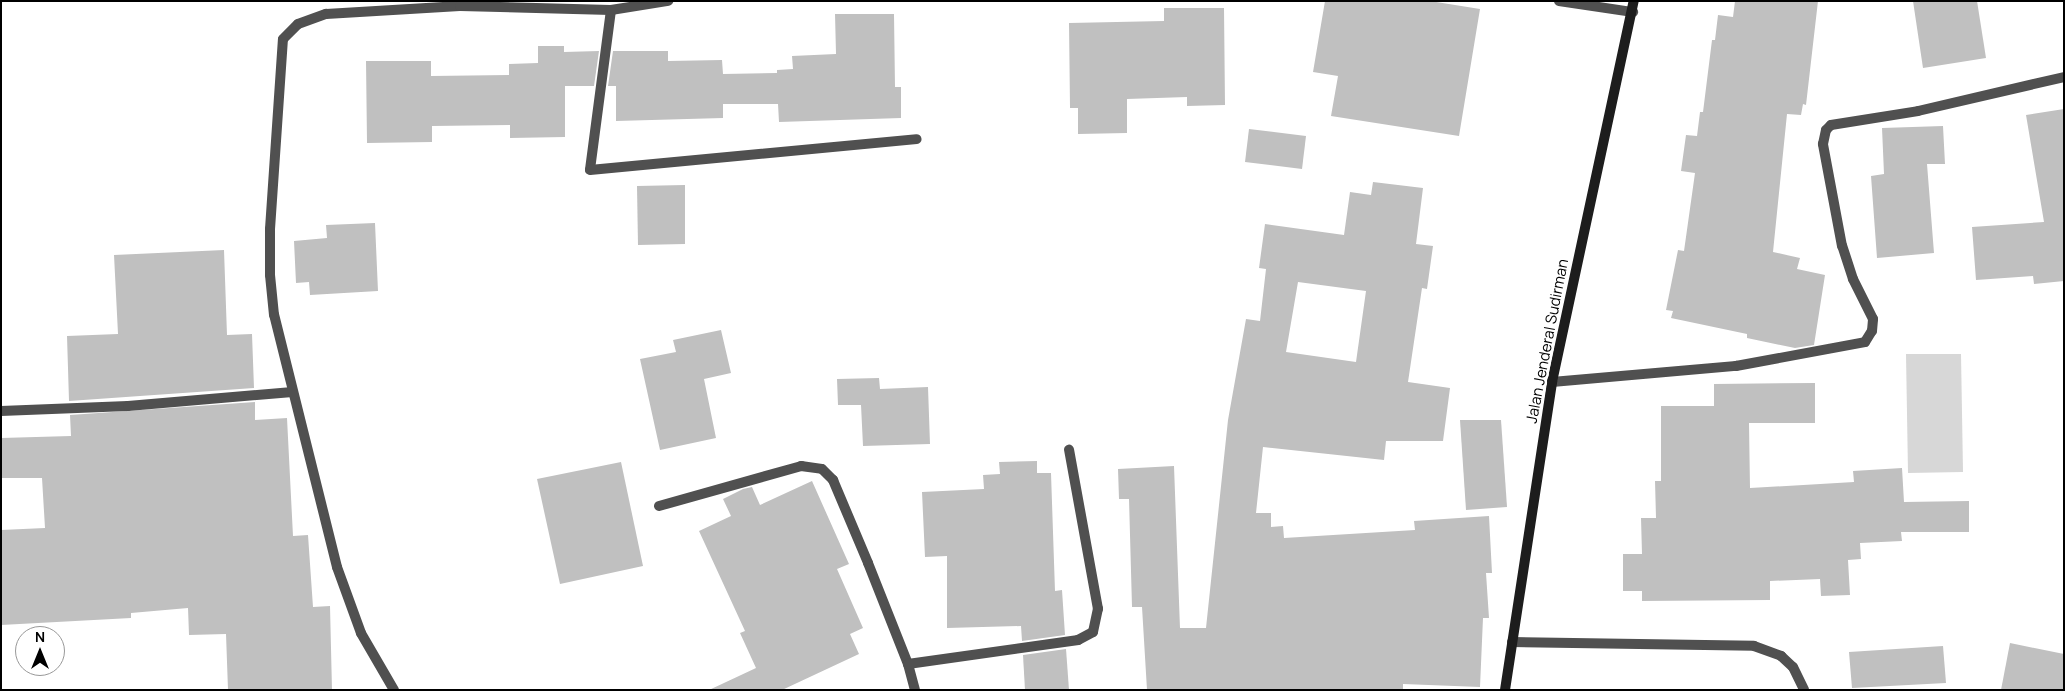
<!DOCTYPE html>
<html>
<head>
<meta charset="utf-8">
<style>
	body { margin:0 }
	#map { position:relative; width:2065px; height:691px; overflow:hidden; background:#fff; font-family:Manrope,sans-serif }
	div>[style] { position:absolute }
	.green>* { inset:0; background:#d7d7d7 }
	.building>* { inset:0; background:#c0c0c0 }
	.street>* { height:10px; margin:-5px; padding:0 5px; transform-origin:5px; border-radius:5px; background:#505050 }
	.secondary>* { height:10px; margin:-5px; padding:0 5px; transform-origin:5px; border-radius:5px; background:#1d1d1d }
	span { translate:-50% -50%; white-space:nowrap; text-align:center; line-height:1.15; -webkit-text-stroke:5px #fff; paint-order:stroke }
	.street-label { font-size:15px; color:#000 }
	.frame { position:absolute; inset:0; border:2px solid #000; pointer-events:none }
	.north { position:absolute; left:15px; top:626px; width:50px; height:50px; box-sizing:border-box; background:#fff; border:1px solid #999; border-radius:50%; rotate:0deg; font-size:14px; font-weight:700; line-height:20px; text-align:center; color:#000 }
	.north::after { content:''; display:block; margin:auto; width:18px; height:22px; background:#000; clip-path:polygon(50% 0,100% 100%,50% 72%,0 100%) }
</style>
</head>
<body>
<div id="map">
	<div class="green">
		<i style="clip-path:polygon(1906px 354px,1961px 354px,1963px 472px,1908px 473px)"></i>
	</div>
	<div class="building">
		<i style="clip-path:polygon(1325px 1px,1430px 1px,1480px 9px,1459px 136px,1331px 116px,1338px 76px,1313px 72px)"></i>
		<i style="clip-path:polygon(1735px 1px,1818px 1px,1806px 105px,1803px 104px,1801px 115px,1787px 114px,1773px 252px,1800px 258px,1797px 269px,1825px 275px,1814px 345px,1795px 348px,1747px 338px,1747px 334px,1671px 318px,1673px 311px,1666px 310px,1678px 250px,1684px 251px,1695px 173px,1681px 171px,1686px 135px,1697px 136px,1700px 112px,1703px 112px,1712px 40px,1715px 40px,1718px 15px,1733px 17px)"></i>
		<i style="clip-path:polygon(1913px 1px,1977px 1px,1986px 58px,1923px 68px)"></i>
		<i style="clip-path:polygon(1164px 8px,1224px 8px,1225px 105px,1187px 106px,1187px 97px,1127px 99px,1127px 133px,1078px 134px,1078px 108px,1070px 108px,1069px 23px,1164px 21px)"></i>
		<i style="clip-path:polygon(835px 14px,894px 14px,895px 87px,901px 87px,901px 118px,779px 122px,778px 104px,723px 104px,723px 118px,616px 121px,616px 86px,608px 86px,613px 51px,668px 51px,668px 61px,722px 60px,723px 74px,777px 73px,777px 70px,793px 69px,792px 56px,836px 54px)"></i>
		<i style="clip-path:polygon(538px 46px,564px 46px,564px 52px,599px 51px,594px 86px,565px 86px,565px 137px,510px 138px,510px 125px,432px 126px,432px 142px,367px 143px,366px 61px,431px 61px,431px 76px,509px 75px,509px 64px,538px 63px)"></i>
		<i style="clip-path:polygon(2064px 109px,2064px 281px,2034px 284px,2033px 276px,1976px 280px,1972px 227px,2044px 222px,2026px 115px)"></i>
		<i style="clip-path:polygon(1943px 126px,1945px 164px,1927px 164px,1934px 253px,1877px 258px,1871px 176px,1884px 174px,1882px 128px)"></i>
		<i style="clip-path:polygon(1249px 129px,1306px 136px,1302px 169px,1245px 162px)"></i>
		<i style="clip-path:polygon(evenodd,1373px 182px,1423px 188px,1416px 244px,1433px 246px,1427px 289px,1422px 288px,1408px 382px,1450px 388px,1443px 441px,1386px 441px,1384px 460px,1263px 447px,1256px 513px,1271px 513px,1271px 527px,1283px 526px,1284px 538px,1415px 530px,1414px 521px,1489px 516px,1492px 573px,1486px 573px,1489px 618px,1483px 618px,1480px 687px,1403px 684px,1403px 690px,1147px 690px,1142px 607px,1132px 607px,1129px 499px,1119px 499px,1118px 469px,1174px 466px,1180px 628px,1206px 628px,1228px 420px,1246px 319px,1260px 321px,1266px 269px,1259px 268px,1265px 224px,1344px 235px,1350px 192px,1371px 195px,1373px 182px,1298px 282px,1366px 291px,1356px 362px,1286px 352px,1298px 282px)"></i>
		<i style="clip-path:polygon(685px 185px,685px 244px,638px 245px,637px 186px)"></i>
		<i style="clip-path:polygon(375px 223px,378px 291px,310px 295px,309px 282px,296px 283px,294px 241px,327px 238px,326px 225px)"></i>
		<i style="clip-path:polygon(224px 250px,227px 335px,252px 334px,254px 388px,69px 401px,67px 336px,118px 334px,114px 255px)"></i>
		<i style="clip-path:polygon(721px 330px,731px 373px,704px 379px,716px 438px,660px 450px,640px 359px,676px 352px,673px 340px)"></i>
		<i style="clip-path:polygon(879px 378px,880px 389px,928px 387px,930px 444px,863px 446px,861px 405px,838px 405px,837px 379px)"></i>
		<i style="clip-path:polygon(1815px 383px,1815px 423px,1749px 423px,1750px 488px,1854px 482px,1853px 471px,1902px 468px,1904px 502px,1969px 501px,1969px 532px,1901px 532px,1902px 541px,1860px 543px,1861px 559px,1848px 560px,1850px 595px,1821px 596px,1820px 579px,1770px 581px,1770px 600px,1642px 601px,1642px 591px,1623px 591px,1623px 554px,1642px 554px,1641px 518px,1656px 518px,1655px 481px,1661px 481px,1661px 406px,1714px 406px,1714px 384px)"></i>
		<i style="clip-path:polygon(255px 402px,255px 420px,287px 418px,293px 536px,308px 535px,313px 607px,330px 606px,332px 690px,228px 690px,226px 634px,189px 635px,188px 608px,131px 613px,131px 618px,1px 625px,1px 530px,45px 528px,42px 478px,1px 478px,1px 438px,71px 436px,70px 415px)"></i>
		<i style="clip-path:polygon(1460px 420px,1501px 420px,1507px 507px,1466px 510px)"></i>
		<i style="clip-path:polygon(1037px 461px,1037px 473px,1051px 473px,1055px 591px,1062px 590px,1065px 635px,1022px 641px,1021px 626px,947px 628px,947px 556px,925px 557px,922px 492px,984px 489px,983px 475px,1000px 474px,999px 462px)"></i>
		<i style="clip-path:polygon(621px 462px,643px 566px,560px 584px,537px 479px)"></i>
		<i style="clip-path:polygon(812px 481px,849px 564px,837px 569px,863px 628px,850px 634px,859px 654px,782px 690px,709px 690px,756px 668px,740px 633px,745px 631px,699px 531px,731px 516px,723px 499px,743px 489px,752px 487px,760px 505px)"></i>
		<i style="clip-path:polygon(2010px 643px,2064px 654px,2064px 690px,2001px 690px)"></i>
		<i style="clip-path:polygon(1943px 646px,1946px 683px,1852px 688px,1849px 652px)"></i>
		<i style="clip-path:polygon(1066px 649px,1069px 690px,1025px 690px,1023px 655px)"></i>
	</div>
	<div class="street">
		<i style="left:1559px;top:1px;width:75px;rotate:8.5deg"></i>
		<i style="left:611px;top:10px;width:161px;rotate:97.5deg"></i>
		<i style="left:590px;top:170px;width:328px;rotate:-5.4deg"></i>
		<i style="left:1552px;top:382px;width:185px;rotate:-5deg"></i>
		<i style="left:1736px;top:366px;width:131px;rotate:-10.5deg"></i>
		<i style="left:1865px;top:342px;width:13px;rotate:-58deg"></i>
		<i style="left:1872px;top:331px;width:12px;rotate:-85deg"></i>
		<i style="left:1873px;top:319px;width:45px;rotate:-116.6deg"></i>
		<i style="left:1853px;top:279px;width:35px;rotate:-108deg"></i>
		<i style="left:1842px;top:246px;width:104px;rotate:-100.6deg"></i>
		<i style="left:1823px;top:144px;width:14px;rotate:-78deg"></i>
		<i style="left:1826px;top:130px;width:7px;rotate:-45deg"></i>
		<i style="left:1831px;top:125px;width:88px;rotate:-9.1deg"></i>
		<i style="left:1918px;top:111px;width:150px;rotate:-13.1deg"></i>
		<i style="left:1px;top:411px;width:127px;rotate:-2.3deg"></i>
		<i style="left:128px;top:406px;width:165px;rotate:-4.9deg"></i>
		<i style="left:659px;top:506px;width:148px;rotate:-15.7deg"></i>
		<i style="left:801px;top:466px;width:21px;rotate:8deg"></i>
		<i style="left:822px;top:469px;width:16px;rotate:45deg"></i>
		<i style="left:833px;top:480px;width:90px;rotate:67.1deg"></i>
		<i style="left:868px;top:563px;width:109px;rotate:68.4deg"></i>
		<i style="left:908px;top:664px;width:27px;rotate:75deg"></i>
		<i style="left:1512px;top:642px;width:242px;rotate:0.9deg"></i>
		<i style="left:1754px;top:646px;width:29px;rotate:20deg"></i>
		<i style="left:1781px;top:656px;width:16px;rotate:43deg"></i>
		<i style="left:1793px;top:667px;width:25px;rotate:64deg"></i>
		<i style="left:908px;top:664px;width:172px;rotate:-8deg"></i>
		<i style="left:1078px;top:640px;width:17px;rotate:-28deg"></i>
		<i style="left:1093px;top:632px;width:24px;rotate:-78deg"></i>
		<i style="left:1098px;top:609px;width:162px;rotate:-100.3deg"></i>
		<i style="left:394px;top:690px;width:66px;rotate:-120.1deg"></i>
		<i style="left:361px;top:633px;width:70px;rotate:-110deg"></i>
		<i style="left:337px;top:567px;width:260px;rotate:-104deg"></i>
		<i style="left:274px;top:315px;width:40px;rotate:-95.7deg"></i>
		<i style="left:270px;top:275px;width:46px;rotate:-90deg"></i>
		<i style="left:270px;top:229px;width:190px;rotate:-86.1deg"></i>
		<i style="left:283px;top:39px;width:21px;rotate:-45deg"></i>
		<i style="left:298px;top:24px;width:30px;rotate:-20deg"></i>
		<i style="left:326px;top:14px;width:134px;rotate:-3.4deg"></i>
		<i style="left:460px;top:6px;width:151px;rotate:1.5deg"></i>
		<i style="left:611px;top:10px;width:58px;rotate:-9deg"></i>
	</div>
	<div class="secondary">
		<i style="left:1505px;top:690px;width:312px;rotate:-81.3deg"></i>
		<i style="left:1552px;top:382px;width:390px;rotate:-77.9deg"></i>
	</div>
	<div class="street-label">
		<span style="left:1547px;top:341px;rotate:-79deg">Jalan Jenderal Sudirman</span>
	</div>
	<div class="frame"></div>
	<div class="north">N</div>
</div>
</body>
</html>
